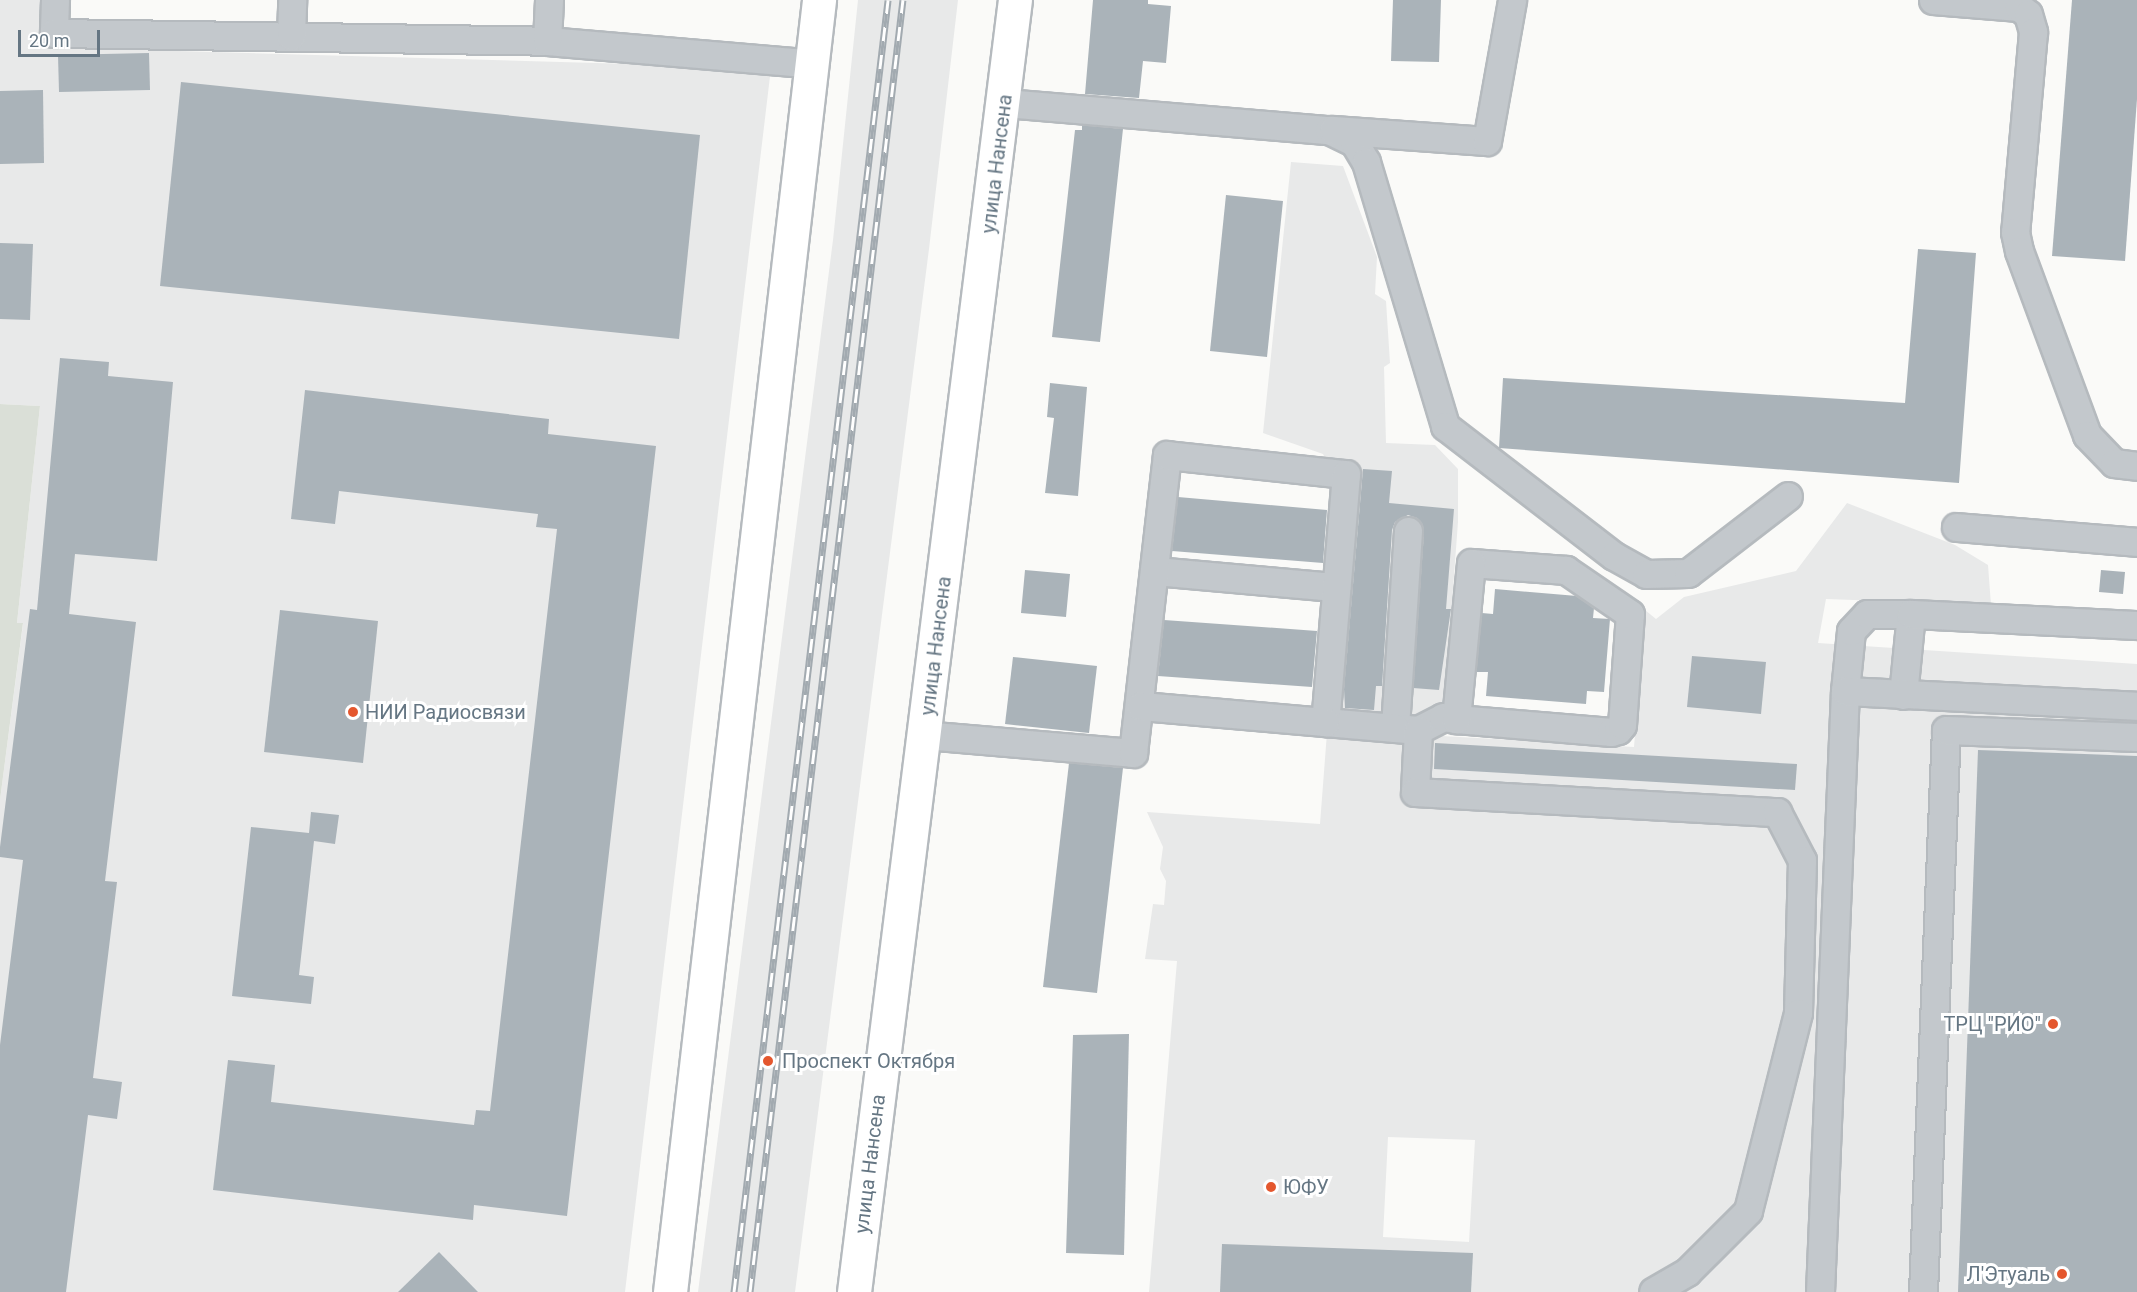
<!DOCTYPE html>
<html>
<head>
<meta charset="utf-8">
<style>
	body { margin:0 }
	#map { position:relative; width:2137px; height:1292px; overflow:hidden; background:#fafaf8; font-family:Roboto,sans-serif }
	div>[style] { position:absolute }
	.built>* { inset:0; background:#e8e9e9 }
	.green>* { inset:0; background:#dadfd7 }
	.building>* { inset:0; background:#aab3b9 }
	.roads { filter:drop-shadow(2px 0 #b5babe) drop-shadow(-2px 0 #b5babe) drop-shadow(0 2px #b5babe) drop-shadow(0 -2px #b5babe) }
	.minor>* { height:27px; margin:-13.5px; padding:0 13.5px; transform-origin:13.5px; border-radius:13.5px; background:#c3c8cc }
	.major>* { height:33px; margin:-16.5px; padding:0 16.5px; transform-origin:16.5px; border-radius:16.5px; background:#fff }
	.rail>* { height:7px; margin-top:-3.5px; transform-origin:0; background:repeating-linear-gradient(90deg,#fff 0 14px,#a2aab0 0 28px); box-sizing:border-box; border-block:2px solid #a2aab0 }
	.dots>* { width:16px; height:16px; translate:-50% -50%; box-sizing:border-box; border:3px solid #fff; border-radius:50% }
	span { translate:-50% -50%; white-space:nowrap; text-align:center; line-height:1.15; -webkit-text-stroke:6px #fff; paint-order:stroke }
	.street-label { font-size:20px; color:#657683 }
	.poi-label { font-size:20px; color:#657683 }
	.left { translate:0 -50%; text-align:left }
	.right { translate:-100% -50%; text-align:right }
	.scale { position:absolute; left:18px; top:30px; width:82px; height:27px; box-sizing:border-box; border:3px solid #657683; border-top:0; padding-left:8px; font-size:18px; line-height:21px; white-space:nowrap; color:#657683; -webkit-text-stroke:4px #fff; paint-order:stroke }
</style>
</head>
<body>
<div id="map">
	<div class="built">
		<i style="clip-path:polygon(0 0,40px 0,40px 47px,771px 68px,625px 1292px,0 1292px,0 800px,23px 624px,17px 623px,40px 406px,0 404px)"></i>
		<i style="clip-path:polygon(858px 0,958px 0,929px 249px,795px 1292px,698px 1292px,833px 240px)"></i>
		<i style="clip-path:polygon(evenodd,1291px 162px,1343px 166px,1377px 257px,1375px 294px,1386px 301px,1390px 363px,1384px 367px,1386px 443px,1435px 445px,1458px 469px,1458px 522px,1442px 736px,1634px 747px,1645px 610px,1656px 619px,1684px 597px,1796px 571px,1847px 503px,1955px 545px,1988px 565px,1991px 605px,1826px 599px,1818px 643px,2137px 664px,2137px 1292px,1149px 1292px,1177px 961px,1145px 959px,1153px 904px,1164px 905px,1166px 881px,1160px 869px,1163px 847px,1147px 812px,1320px 824px,1345px 498px,1323px 454px,1263px 433px,1291px 162px,1388px 1137px,1475px 1140px,1469px 1242px,1383px 1237px,1388px 1137px)"></i>
	</div>
	<div class="green">
		<i style="clip-path:polygon(0 404px,40px 406px,17px 623px,23px 623px,0 800px)"></i>
	</div>
	<div class="building">
		<i style="clip-path:polygon(1093px 0,1148px 0,1148px 4px,1171px 6px,1166px 63px,1143px 61px,1139px 98px,1085px 94px)"></i>
		<i style="clip-path:polygon(1393px 0,1441px 0,1439px 62px,1391px 61px)"></i>
		<i style="clip-path:polygon(2072px 0,2137px 0,2137px 99px,2125px 261px,2052px 256px)"></i>
		<i style="clip-path:polygon(149px 53px,150px 90px,59px 92px,58px 55px)"></i>
		<i style="clip-path:polygon(181px 82px,700px 135px,679px 339px,160px 286px)"></i>
		<i style="clip-path:polygon(43px 90px,44px 163px,0 164px,0 91px)"></i>
		<i style="clip-path:polygon(1082px 125px,1123px 129px,1100px 342px,1052px 337px,1075px 130px,1082px 130px)"></i>
		<i style="clip-path:polygon(1226px 195px,1283px 201px,1267px 357px,1210px 351px)"></i>
		<i style="clip-path:polygon(0 243px,33px 244px,30px 320px,0 319px)"></i>
		<i style="clip-path:polygon(1918px 249px,1976px 253px,1959px 483px,1499px 448px,1503px 378px,1905px 403px)"></i>
		<i style="clip-path:polygon(60px 358px,109px 362px,108px 376px,173px 382px,157px 561px,75px 554px,69px 614px,136px 622px,105px 881px,117px 882px,93px 1078px,122px 1082px,117px 1119px,88px 1115px,66px 1292px,0 1292px,0 1045px,23px 860px,0 857px,0 847px,30px 609px,37px 610px)"></i>
		<i style="clip-path:polygon(1050px 383px,1087px 387px,1078px 496px,1045px 493px,1054px 418px,1047px 417px)"></i>
		<i style="clip-path:polygon(305px 390px,549px 419px,548px 434px,656px 446px,567px 1216px,474px 1205px,473px 1220px,213px 1190px,228px 1060px,275px 1065px,271px 1102px,474px 1125px,476px 1110px,490px 1111px,557px 529px,536px 527px,538px 514px,339px 491px,335px 524px,291px 519px)"></i>
		<i style="clip-path:polygon(1363px 469px,1392px 471px,1389px 503px,1454px 509px,1446px 609px,1451px 609px,1439px 690px,1413px 688px,1424px 532px,1417px 518px,1408px 515px,1395px 522px,1392px 530px,1382px 686px,1376px 686px,1374px 710px,1345px 708px,1344px 689px)"></i>
		<i style="clip-path:polygon(1178px 497px,1327px 510px,1323px 563px,1172px 551px)"></i>
		<i style="clip-path:polygon(1025px 570px,1070px 574px,1066px 617px,1021px 613px)"></i>
		<i style="clip-path:polygon(2101px 570px,2125px 572px,2123px 594px,2099px 592px)"></i>
		<i style="clip-path:polygon(1495px 589px,1577px 596px,1594px 608px,1593px 618px,1610px 619px,1604px 692px,1587px 691px,1586px 704px,1486px 696px,1488px 672px,1476px 672px,1482px 613px,1493px 614px)"></i>
		<i style="clip-path:polygon(280px 610px,378px 621px,363px 763px,264px 752px)"></i>
		<i style="clip-path:polygon(1164px 620px,1317px 631px,1312px 687px,1158px 676px)"></i>
		<i style="clip-path:polygon(1692px 656px,1766px 662px,1761px 714px,1687px 707px)"></i>
		<i style="clip-path:polygon(1013px 657px,1097px 666px,1089px 733px,1005px 724px)"></i>
		<i style="clip-path:polygon(1435px 743px,1797px 764px,1795px 790px,1434px 769px)"></i>
		<i style="clip-path:polygon(1978px 750px,2137px 756px,2137px 1292px,1958px 1292px)"></i>
		<i style="clip-path:polygon(1069px 763px,1123px 768px,1097px 993px,1043px 987px)"></i>
		<i style="clip-path:polygon(311px 812px,339px 815px,335px 844px,314px 841px,299px 975px,314px 977px,311px 1004px,232px 996px,251px 827px,309px 833px)"></i>
		<i style="clip-path:polygon(1129px 1034px,1124px 1255px,1066px 1253px,1073px 1035px)"></i>
		<i style="clip-path:polygon(1222px 1244px,1473px 1253px,1471px 1292px,1220px 1292px)"></i>
		<i style="clip-path:polygon(439px 1252px,478px 1292px,398px 1292px)"></i>
	</div>
	<div class="roads">
		<div class="minor">
			<i style="left:55px;top:0;width:33px;rotate:92deg"></i>
			<i style="left:54px;top:33px;width:493px;rotate:0.9deg"></i>
			<i style="left:547px;top:41px;width:267px;rotate:4.9deg"></i>
			<i style="left:1933px;top:0;width:86px;rotate:4.7deg"></i>
			<i style="left:2019px;top:7px;width:11px;rotate:38deg"></i>
			<i style="left:2028px;top:14px;width:19px;rotate:74deg"></i>
			<i style="left:2033px;top:32px;width:201px;rotate:95.1deg"></i>
			<i style="left:2015px;top:232px;width:19px;rotate:78deg"></i>
			<i style="left:2019px;top:251px;width:196px;rotate:69.7deg"></i>
			<i style="left:2087px;top:435px;width:39px;rotate:46deg"></i>
			<i style="left:2114px;top:463px;width:23px;rotate:7deg"></i>
			<i style="left:291px;top:36px;width:36px;rotate:-88deg"></i>
			<i style="left:547px;top:41px;width:41px;rotate:-87.2deg"></i>
			<i style="left:1005px;top:103px;width:325px;rotate:4.8deg"></i>
			<i style="left:1329px;top:130px;width:28px;rotate:26deg"></i>
			<i style="left:1354px;top:142px;width:23px;rotate:59deg"></i>
			<i style="left:1366px;top:162px;width:276px;rotate:73.3deg"></i>
			<i style="left:1445px;top:426px;width:213px;rotate:37.6deg"></i>
			<i style="left:1614px;top:556px;width:37px;rotate:29deg"></i>
			<i style="left:1646px;top:574px;width:42px;rotate:-1.4deg"></i>
			<i style="left:1688px;top:573px;width:126px;rotate:-37.6deg"></i>
			<i style="left:1333px;top:130px;width:154px;rotate:4.1deg"></i>
			<i style="left:1487px;top:141px;width:143px;rotate:-79.9deg"></i>
			<i style="left:1956px;top:527px;width:182px;rotate:4.7deg"></i>
			<i style="left:1408px;top:531px;width:197px;rotate:93.8deg"></i>
			<i style="left:1395px;top:728px;width:23px;rotate:5deg"></i>
			<i style="left:1418px;top:730px;width:28px;rotate:-27deg"></i>
			<i style="left:1443px;top:717px;width:13px;rotate:9deg"></i>
			<i style="left:1456px;top:719px;width:156px;rotate:4.8deg"></i>
			<i style="left:1611px;top:732px;width:7px;rotate:-16deg"></i>
			<i style="left:1618px;top:730px;width:6px;rotate:-51deg"></i>
			<i style="left:1622px;top:725px;width:111px;rotate:-85.9deg"></i>
			<i style="left:1630px;top:614px;width:78px;rotate:-145.5deg"></i>
			<i style="left:1566px;top:570px;width:95px;rotate:-175.8deg"></i>
			<i style="left:1471px;top:563px;width:157px;rotate:95.5deg"></i>
			<i style="left:1155px;top:571px;width:182px;rotate:5.1deg"></i>
			<i style="left:1845px;top:691px;width:60px;rotate:-84.3deg"></i>
			<i style="left:1851px;top:631px;width:23px;rotate:-47deg"></i>
			<i style="left:1867px;top:614px;width:44px"></i>
			<i style="left:1903px;top:695px;width:81px;rotate:-84.4deg"></i>
			<i style="left:1911px;top:614px;width:226px;rotate:2.8deg"></i>
			<i style="left:1325px;top:722px;width:70px;rotate:4.9deg"></i>
			<i style="left:1418px;top:730px;width:62px;rotate:92.8deg"></i>
			<i style="left:1415px;top:792px;width:363px;rotate:3.2deg"></i>
			<i style="left:1777px;top:812px;width:54px;rotate:62.5deg"></i>
			<i style="left:1802px;top:860px;width:153px;rotate:91.5deg"></i>
			<i style="left:1798px;top:1013px;width:204px;rotate:104.2deg"></i>
			<i style="left:1748px;top:1211px;width:86px;rotate:135deg"></i>
			<i style="left:1687px;top:1272px;width:39px;rotate:150deg"></i>
			<i style="left:924px;top:735px;width:210px;rotate:4.9deg"></i>
			<i style="left:1133px;top:753px;width:300px;rotate:-83.5deg"></i>
			<i style="left:1167px;top:455px;width:180px;rotate:6.1deg"></i>
			<i style="left:1346px;top:474px;width:249px;rotate:94.8deg"></i>
			<i style="left:1325px;top:722px;width:185px;rotate:-175deg"></i>
			<i style="left:1820px;top:1292px;width:602px;rotate:-87.62deg"></i>
			<i style="left:1845px;top:691px;width:292px;rotate:2.9deg"></i>
			<i style="left:1923px;top:1292px;width:562px;rotate:-87.66deg"></i>
			<i style="left:1946px;top:730px;width:191px;rotate:2.1deg"></i>
		</div>
		<div class="major">
			<i style="left:670px;top:1292px;width:1301px;rotate:-83.42deg"></i>
			<i style="left:854px;top:1292px;width:1302px;rotate:-82.9deg"></i>
		</div>
	</div>
	<div class="rail">
		<i style="left:734px;top:1292px;width:1301px;rotate:-83.2deg"></i>
		<i style="left:750px;top:1292px;width:1301px;rotate:-83.25deg"></i>
	</div>
	<div class="dots">
		<i style="left:353px;top:712px;background:#e4572e"></i>
		<i style="left:2053px;top:1024px;background:#e4572e"></i>
		<i style="left:768px;top:1061px;background:#e4572e"></i>
		<i style="left:1271px;top:1187px;background:#e4572e"></i>
		<i style="left:2062px;top:1274px;background:#e4572e"></i>
	</div>
	<div class="street-label">
		<span style="left:997px;top:164px;rotate:-83deg">улица Нансена</span>
		<span style="left:936px;top:646px;rotate:-83deg">улица Нансена</span>
		<span style="left:870px;top:1164px;rotate:-83deg">улица Нансена</span>
	</div>
	<div class="poi-label">
		<span class="left" style="left:365px;top:712px">НИИ Радиосвязи</span>
		<span class="right" style="left:2041px;top:1024px">ТРЦ "РИО"</span>
		<span class="left" style="left:782px;top:1061px">Проспект Октября</span>
		<span class="left" style="left:1283px;top:1187px">ЮФУ</span>
		<span class="right" style="left:2050px;top:1274px">Л'Этуаль</span>
	</div>
	<div class="scale">20 m</div>
</div>
</body>
</html>
